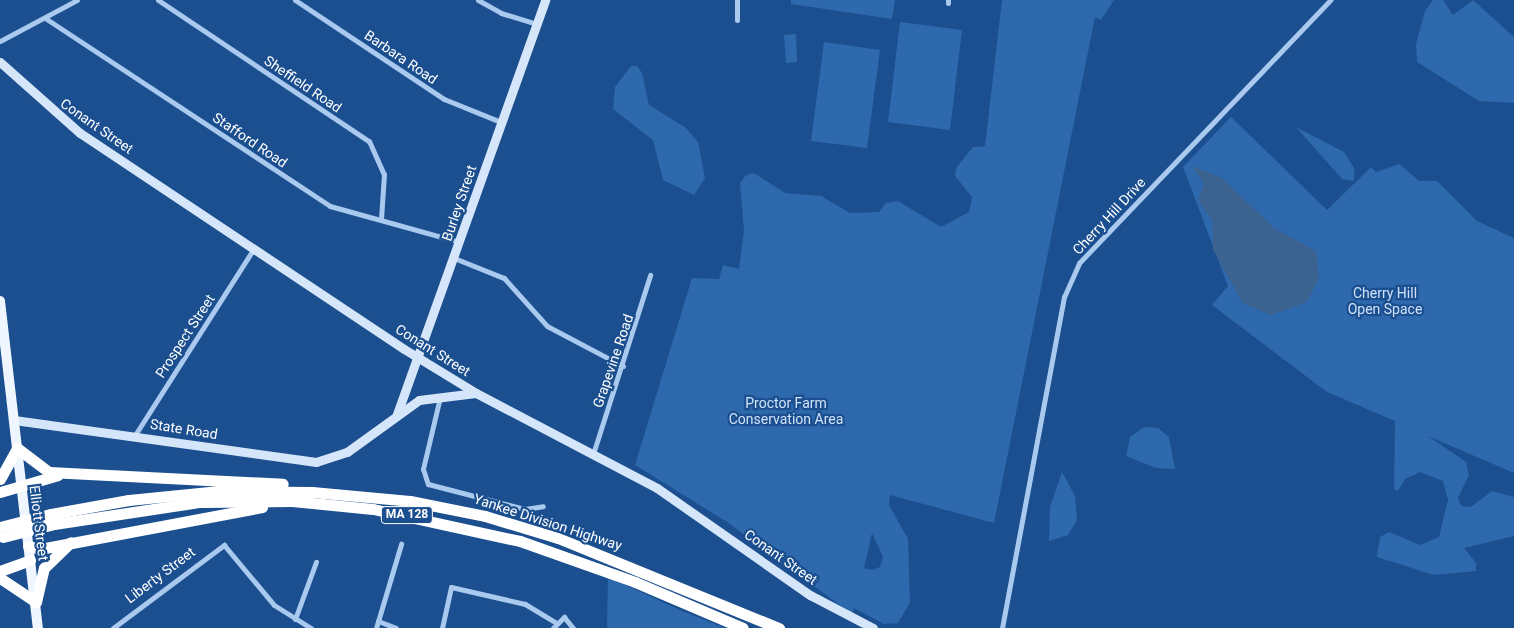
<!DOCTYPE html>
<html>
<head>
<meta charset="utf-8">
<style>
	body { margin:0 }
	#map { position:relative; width:1514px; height:628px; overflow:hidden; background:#1b4f8f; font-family:Roboto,sans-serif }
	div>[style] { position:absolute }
	.green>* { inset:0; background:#2e69ad }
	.water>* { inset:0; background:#3c6290 }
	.street>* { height:5px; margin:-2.5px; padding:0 2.5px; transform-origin:2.5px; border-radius:2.5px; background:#a9c9ee }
	.secondary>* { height:9px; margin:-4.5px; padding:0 4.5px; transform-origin:4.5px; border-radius:4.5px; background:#d6e6fa }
	.primary>* { height:10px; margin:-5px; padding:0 5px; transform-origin:5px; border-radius:5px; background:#f0f6ff }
	.highway>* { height:11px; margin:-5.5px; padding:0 5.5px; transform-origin:5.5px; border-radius:5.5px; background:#fff }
	.highway-bridge>* { height:11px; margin:-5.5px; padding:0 5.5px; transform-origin:5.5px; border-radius:5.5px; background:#fff }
	span { translate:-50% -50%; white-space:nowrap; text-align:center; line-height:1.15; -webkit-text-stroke:4.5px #1b4f8f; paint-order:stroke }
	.shield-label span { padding:1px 4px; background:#1b4f8f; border:1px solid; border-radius:4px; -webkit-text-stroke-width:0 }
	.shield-label { font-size:12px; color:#fff; font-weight:700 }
	.street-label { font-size:14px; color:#fff }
	.park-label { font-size:14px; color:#cfe3fa }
</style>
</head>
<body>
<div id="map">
	<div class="green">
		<i style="clip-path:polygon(791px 0,895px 0,892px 19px,791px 4px)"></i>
		<i style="clip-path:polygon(evenodd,1002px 0,1114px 0,1101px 20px,1095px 17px,994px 523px,890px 495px,889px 505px,908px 539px,910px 602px,898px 623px,884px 624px,854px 608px,852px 614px,727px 522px,635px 465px,692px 278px,719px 279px,723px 265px,739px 269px,744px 230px,740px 183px,746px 175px,754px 173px,785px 193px,821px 196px,850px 213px,879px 212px,886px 203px,898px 201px,941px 227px,969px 212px,972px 197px,955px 176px,956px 168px,973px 147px,985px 146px,1002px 0,872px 533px,883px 557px,880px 567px,872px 570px,864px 568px,872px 533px)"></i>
		<i style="clip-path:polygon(1433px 0,1443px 0,1453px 15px,1473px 0,1514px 37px,1514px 103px,1479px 101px,1417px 62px,1416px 44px,1425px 11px)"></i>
		<i style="clip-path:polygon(900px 22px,962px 30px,950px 130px,888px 122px)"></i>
		<i style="clip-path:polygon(796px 34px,797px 62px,786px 63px,784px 35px)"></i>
		<i style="clip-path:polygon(824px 42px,880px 50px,867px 148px,811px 141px)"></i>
		<i style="clip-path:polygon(631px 66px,637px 66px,642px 73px,649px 105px,686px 128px,698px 142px,705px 178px,694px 195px,663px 180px,653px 140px,613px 109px,615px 87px)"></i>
		<i style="clip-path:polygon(1231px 117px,1327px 210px,1371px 167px,1376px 172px,1399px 164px,1419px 181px,1437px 181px,1477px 221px,1514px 238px,1514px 473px,1428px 436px,1466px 462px,1469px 475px,1458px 498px,1461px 506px,1471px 507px,1492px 491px,1514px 497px,1514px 536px,1464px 548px,1476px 563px,1476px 571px,1434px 575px,1377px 557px,1380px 537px,1389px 532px,1420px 545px,1439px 537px,1448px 500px,1443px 481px,1420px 472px,1405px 479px,1398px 491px,1394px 489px,1395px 421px,1327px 392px,1212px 305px,1228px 286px,1183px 167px)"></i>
		<i style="clip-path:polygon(1296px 127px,1344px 152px,1354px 168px,1354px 181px,1342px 179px)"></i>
		<i style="clip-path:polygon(1144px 427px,1158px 428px,1169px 437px,1175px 469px,1156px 468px,1126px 456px,1130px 437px)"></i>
		<i style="clip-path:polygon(1062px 472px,1075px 496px,1077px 520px,1068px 535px,1049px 541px,1050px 507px)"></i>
		<i style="clip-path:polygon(608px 577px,682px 611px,725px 628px,607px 628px)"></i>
	</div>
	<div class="water">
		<i style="clip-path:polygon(1192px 166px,1222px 178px,1275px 229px,1316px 251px,1319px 278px,1307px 302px,1271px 315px,1243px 303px,1213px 250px,1212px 220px,1198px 200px,1204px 184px)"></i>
	</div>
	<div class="street">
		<i style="left:158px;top:0;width:254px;rotate:33.8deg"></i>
		<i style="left:369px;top:141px;width:36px;rotate:66deg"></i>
		<i style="left:384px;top:174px;width:45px;rotate:93.8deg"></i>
		<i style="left:295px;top:0;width:179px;rotate:33.6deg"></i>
		<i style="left:444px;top:99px;width:61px;rotate:22deg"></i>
		<i style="left:478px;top:0;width:26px;rotate:29deg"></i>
		<i style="left:501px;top:13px;width:38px;rotate:17deg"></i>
		<i style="left:948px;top:3px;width:3px;rotate:-90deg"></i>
		<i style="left:45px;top:18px;width:341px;rotate:33.4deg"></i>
		<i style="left:330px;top:206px;width:135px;rotate:15.5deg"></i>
		<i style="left:737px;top:20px;width:20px;rotate:-90deg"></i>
		<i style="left:0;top:41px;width:87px;rotate:-28deg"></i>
		<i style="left:454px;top:258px;width:54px;rotate:21.8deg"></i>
		<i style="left:504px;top:278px;width:64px;rotate:48.1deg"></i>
		<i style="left:547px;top:326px;width:86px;rotate:27.8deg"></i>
		<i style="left:440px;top:397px;width:74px;rotate:103.3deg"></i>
		<i style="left:423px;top:469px;width:16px;rotate:72deg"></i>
		<i style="left:428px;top:484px;width:100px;rotate:14.5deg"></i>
		<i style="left:525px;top:509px;width:18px;rotate:-9deg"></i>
		<i style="left:135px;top:435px;width:222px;rotate:-57.5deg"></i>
		<i style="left:593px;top:454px;width:188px;rotate:-72.3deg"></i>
		<i style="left:295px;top:619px;width:61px;rotate:-69.8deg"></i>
		<i style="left:378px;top:621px;width:19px;rotate:21deg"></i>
		<i style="left:113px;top:628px;width:139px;rotate:-36.8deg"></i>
		<i style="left:224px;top:545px;width:78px;rotate:50.2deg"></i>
		<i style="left:274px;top:605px;width:44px;rotate:31.9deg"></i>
		<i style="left:376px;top:628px;width:88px;rotate:-73.4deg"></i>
		<i style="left:442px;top:628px;width:42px;rotate:-77.6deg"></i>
		<i style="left:451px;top:587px;width:76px;rotate:12.9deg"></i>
		<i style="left:525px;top:604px;width:35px;rotate:31deg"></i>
		<i style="left:553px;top:628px;width:16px;rotate:-45deg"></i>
		<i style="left:564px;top:617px;width:14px;rotate:51deg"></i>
		<i style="left:1002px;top:628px;width:337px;rotate:-79.4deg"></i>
		<i style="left:1064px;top:297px;width:37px;rotate:-66deg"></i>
		<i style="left:1079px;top:263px;width:364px;rotate:-46.3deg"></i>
	</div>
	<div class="secondary">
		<i style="left:0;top:62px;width:107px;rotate:41.6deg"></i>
		<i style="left:80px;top:133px;width:389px;rotate:33.7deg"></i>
		<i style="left:404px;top:349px;width:84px;rotate:31.4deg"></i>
		<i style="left:476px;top:393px;width:204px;rotate:27.7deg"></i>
		<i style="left:657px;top:488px;width:187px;rotate:35deg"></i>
		<i style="left:810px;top:595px;width:71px;rotate:27.6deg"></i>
		<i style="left:397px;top:414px;width:440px;rotate:-70.3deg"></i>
		<i style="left:14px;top:420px;width:305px;rotate:7.9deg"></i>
		<i style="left:316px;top:462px;width:33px;rotate:-18deg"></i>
		<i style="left:347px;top:452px;width:89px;rotate:-35.8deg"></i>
		<i style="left:419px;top:400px;width:57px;rotate:-7deg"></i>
	</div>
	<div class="primary">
		<i style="left:0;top:301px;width:329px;rotate:83.4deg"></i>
	</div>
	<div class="highway">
		<i style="left:0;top:479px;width:35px;rotate:-61deg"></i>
		<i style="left:17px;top:448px;width:40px;rotate:37deg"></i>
		<i style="left:49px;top:472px;width:234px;rotate:2.9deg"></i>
		<i style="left:0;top:492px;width:60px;rotate:-16.3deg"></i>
		<i style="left:51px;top:514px;width:79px;rotate:-10.2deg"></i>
		<i style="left:129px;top:500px;width:88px;rotate:-5.8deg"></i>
		<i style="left:217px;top:491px;width:95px;rotate:0.6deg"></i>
		<i style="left:312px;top:492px;width:98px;rotate:5.2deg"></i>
		<i style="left:410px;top:501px;width:76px;rotate:11.3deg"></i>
		<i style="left:485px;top:516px;width:76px;rotate:16.8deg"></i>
		<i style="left:558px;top:538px;width:239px;rotate:22.2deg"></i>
		<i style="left:54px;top:524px;width:148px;rotate:-8.6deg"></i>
		<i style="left:200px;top:502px;width:92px;rotate:-0.6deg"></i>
		<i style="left:292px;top:501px;width:81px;rotate:5.6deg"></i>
		<i style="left:373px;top:509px;width:150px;rotate:12.3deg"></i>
		<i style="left:520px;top:541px;width:122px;rotate:19.6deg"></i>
		<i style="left:635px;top:582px;width:117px;rotate:23.1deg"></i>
		<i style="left:28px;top:546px;width:12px;rotate:14deg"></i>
		<i style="left:40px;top:549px;width:226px;rotate:-10.7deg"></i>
		<i style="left:0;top:571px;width:32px;rotate:-20deg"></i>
		<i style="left:0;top:578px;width:43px;rotate:33.7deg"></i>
		<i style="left:36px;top:602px;width:35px;rotate:-77deg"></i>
		<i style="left:44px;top:568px;width:37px;rotate:-44deg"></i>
	</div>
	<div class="highway-bridge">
		<i style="left:0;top:527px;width:53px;rotate:-14.3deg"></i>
		<i style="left:3px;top:537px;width:53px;rotate:-14.3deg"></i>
	</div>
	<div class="shield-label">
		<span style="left:407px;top:515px">MA 128</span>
	</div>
	<div class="street-label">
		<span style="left:401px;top:57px;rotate:34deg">Barbara Road</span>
		<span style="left:303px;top:84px;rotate:34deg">Sheffield Road</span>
		<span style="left:97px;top:126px;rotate:35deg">Conant Street</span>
		<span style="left:250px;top:140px;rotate:34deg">Stafford Road</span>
		<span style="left:459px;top:203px;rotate:-71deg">Burley Street</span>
		<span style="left:1109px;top:216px;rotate:-47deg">Cherry Hill Drive</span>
		<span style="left:185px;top:336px;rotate:-57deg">Prospect Street</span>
		<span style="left:433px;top:350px;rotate:32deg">Conant Street</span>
		<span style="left:613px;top:361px;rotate:-71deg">Grapevine Road</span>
		<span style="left:184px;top:429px;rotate:9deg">State Road</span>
		<span style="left:548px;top:522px;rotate:18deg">Yankee Division Highway</span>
		<span style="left:39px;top:523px;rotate:83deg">Elliott Street</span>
		<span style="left:781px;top:557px;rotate:35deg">Conant Street</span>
		<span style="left:160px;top:575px;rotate:-37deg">Liberty Street</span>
	</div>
	<div class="park-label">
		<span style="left:1385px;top:301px">Cherry Hill<br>Open Space</span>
		<span style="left:786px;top:411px">Proctor Farm<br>Conservation Area</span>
	</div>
</div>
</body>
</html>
